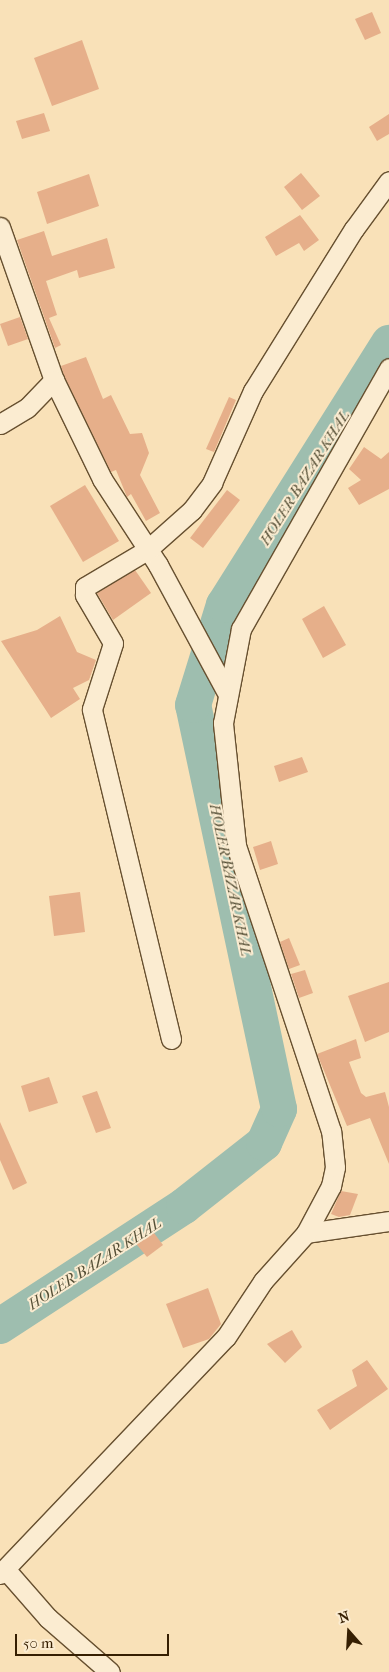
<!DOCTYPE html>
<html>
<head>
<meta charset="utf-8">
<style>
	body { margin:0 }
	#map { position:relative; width:389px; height:1672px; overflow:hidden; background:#f9e1b8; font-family:"IM FELL French Canon",serif }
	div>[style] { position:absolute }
	.river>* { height:36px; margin:-18px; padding:0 18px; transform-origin:18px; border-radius:18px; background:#9ebeaf }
	.building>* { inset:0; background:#e6af8a }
	.roads { filter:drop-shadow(1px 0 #675030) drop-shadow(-1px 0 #675030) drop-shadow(0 1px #675030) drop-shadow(0 -1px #675030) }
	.street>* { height:19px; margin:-9.5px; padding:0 9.5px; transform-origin:9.5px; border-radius:9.5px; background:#fbecd1 }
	span { translate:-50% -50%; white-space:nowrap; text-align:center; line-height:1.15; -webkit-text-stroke:4px #fbecd1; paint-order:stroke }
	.water-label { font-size:15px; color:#554f36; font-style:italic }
	.north { position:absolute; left:324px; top:1607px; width:50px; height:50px; -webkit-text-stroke:4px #fbecd1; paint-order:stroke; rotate:341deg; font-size:14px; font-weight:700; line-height:20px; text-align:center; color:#361f02 }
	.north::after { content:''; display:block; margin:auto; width:18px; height:22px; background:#361f02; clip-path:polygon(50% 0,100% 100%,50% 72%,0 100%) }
	.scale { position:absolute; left:15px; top:1634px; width:154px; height:22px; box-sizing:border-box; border:2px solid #361f02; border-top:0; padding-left:6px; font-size:15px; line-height:18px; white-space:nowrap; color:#361f02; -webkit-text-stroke:4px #fbecd1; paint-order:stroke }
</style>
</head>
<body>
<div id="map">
	<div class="river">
		<i style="left:0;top:1326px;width:220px;rotate:-33.1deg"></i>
		<i style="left:184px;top:1206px;width:102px;rotate:-38.2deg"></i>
		<i style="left:264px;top:1143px;width:37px;rotate:-66deg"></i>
		<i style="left:279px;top:1109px;width:413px;rotate:-102deg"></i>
		<i style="left:193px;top:705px;width:105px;rotate:-72.8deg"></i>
		<i style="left:224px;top:605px;width:310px;rotate:-57.8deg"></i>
	</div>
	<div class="building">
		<i style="clip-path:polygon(372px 12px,381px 33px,365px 40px,355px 19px)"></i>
		<i style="clip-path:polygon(82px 40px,99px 89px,52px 106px,34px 58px)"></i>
		<i style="clip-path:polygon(44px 113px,50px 131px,22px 139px,16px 121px)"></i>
		<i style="clip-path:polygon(389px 114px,389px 134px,377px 141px,369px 127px)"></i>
		<i style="clip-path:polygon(301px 173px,320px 196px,302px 210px,284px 187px)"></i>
		<i style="clip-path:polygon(89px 174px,99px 206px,47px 224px,37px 192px)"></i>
		<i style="clip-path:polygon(300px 215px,319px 240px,304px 251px,299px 243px,276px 256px,265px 237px)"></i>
		<i style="clip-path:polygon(44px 231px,52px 256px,107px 238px,115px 268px,79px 278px,77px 270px,46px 281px,57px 315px,49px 318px,61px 345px,55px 348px,17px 240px)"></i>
		<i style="clip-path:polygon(20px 317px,28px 339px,8px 346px,0 324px)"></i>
		<i style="clip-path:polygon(86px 357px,103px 399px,111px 395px,130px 434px,142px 433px,149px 453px,140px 475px,160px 513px,146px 521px,131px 494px,127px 497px,116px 470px,111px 472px,64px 376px,61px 366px)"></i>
		<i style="clip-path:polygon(229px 397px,236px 400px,214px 452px,206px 449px)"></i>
		<i style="clip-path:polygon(364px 447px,381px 459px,389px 452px,389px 489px,359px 505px,348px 488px,361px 480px,349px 469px)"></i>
		<i style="clip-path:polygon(85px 485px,119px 541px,83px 562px,50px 506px)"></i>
		<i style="clip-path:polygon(227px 490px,240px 500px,203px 548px,190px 538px)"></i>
		<i style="clip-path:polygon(135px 570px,151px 593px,113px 620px,97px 593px)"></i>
		<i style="clip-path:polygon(324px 606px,346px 645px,323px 658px,302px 619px)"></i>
		<i style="clip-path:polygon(60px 616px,77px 652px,96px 660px,89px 680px,73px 688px,80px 699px,51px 718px,1px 641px,37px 630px)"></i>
		<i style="clip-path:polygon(302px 757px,308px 772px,279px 782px,274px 766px)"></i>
		<i style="clip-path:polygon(271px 841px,278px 864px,260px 870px,253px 847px)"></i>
		<i style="clip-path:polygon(80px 892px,85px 932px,54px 936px,49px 896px)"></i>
		<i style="clip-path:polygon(289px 938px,300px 965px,289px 969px,280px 942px)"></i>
		<i style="clip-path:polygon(305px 970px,313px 993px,299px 998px,291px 974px)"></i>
		<i style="clip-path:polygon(389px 982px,389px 1032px,365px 1042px,348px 996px)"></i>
		<i style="clip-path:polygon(356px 1039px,361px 1058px,349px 1062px,361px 1093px,366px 1097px,385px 1092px,389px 1107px,389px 1164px,370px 1118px,347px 1126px,317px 1054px)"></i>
		<i style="clip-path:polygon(49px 1077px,58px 1103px,29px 1112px,21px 1086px)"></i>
		<i style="clip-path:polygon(97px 1091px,111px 1128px,96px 1133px,82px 1096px)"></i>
		<i style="clip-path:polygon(0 1122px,27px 1183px,13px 1190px,0 1160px)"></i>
		<i style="clip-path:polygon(341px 1191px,358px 1194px,350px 1215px,339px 1217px,331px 1214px)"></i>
		<i style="clip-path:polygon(154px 1233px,163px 1245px,147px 1257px,132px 1239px)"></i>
		<i style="clip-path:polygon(208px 1288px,221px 1324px,209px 1339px,183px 1348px,166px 1304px)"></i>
		<i style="clip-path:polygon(292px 1330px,302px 1347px,285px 1363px,267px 1344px)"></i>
		<i style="clip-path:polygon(367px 1360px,388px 1389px,330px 1430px,317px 1410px,357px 1386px,352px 1370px)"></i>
	</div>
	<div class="roads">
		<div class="street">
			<i style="left:0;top:227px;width:162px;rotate:70.6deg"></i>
			<i style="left:54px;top:380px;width:110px;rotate:64.1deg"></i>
			<i style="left:102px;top:479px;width:103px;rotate:56.9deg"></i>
			<i style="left:158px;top:565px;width:143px;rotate:61.6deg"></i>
			<i style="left:0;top:424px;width:31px;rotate:-31deg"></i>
			<i style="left:27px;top:408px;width:39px;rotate:-46deg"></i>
			<i style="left:171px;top:1039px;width:339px;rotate:-103.5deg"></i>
			<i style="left:92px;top:709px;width:69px;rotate:-72.3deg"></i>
			<i style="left:113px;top:643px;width:56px;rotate:-120.3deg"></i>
			<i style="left:85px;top:595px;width:8px;rotate:-90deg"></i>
			<i style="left:85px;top:587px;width:72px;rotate:-30.8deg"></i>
			<i style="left:147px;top:550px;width:60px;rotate:-41.6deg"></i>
			<i style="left:192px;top:510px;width:34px;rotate:-53deg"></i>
			<i style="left:212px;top:483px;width:101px;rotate:-66deg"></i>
			<i style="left:253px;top:391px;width:191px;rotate:-58.1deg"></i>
			<i style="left:354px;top:229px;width:59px;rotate:-53.9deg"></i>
			<i style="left:306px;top:1233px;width:84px;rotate:-8.2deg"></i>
			<i style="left:6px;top:1570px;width:64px;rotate:48.8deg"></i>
			<i style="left:48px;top:1618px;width:82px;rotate:41.1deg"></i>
			<i style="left:0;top:1574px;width:327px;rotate:-46.4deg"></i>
			<i style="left:226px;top:1337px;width:67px;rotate:-56.5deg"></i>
			<i style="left:263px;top:1281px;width:64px;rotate:-48.1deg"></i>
			<i style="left:306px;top:1233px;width:53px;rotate:-62deg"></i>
			<i style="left:331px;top:1186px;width:19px;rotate:-78deg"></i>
			<i style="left:335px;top:1167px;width:36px;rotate:-96deg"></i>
			<i style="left:331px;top:1131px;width:301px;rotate:-108.4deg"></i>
			<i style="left:236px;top:845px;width:123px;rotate:-96.1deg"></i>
			<i style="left:223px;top:723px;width:96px;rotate:-79.2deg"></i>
			<i style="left:241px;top:629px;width:300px;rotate:-60.4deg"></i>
		</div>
	</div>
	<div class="water-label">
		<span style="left:305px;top:478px;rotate:-58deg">HOLER BAZAR KHAL</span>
		<span style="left:230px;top:880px;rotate:78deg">HOLER BAZAR KHAL</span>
		<span style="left:95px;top:1264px;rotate:-33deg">HOLER BAZAR KHAL</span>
	</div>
	<div class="north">N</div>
	<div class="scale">50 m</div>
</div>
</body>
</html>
